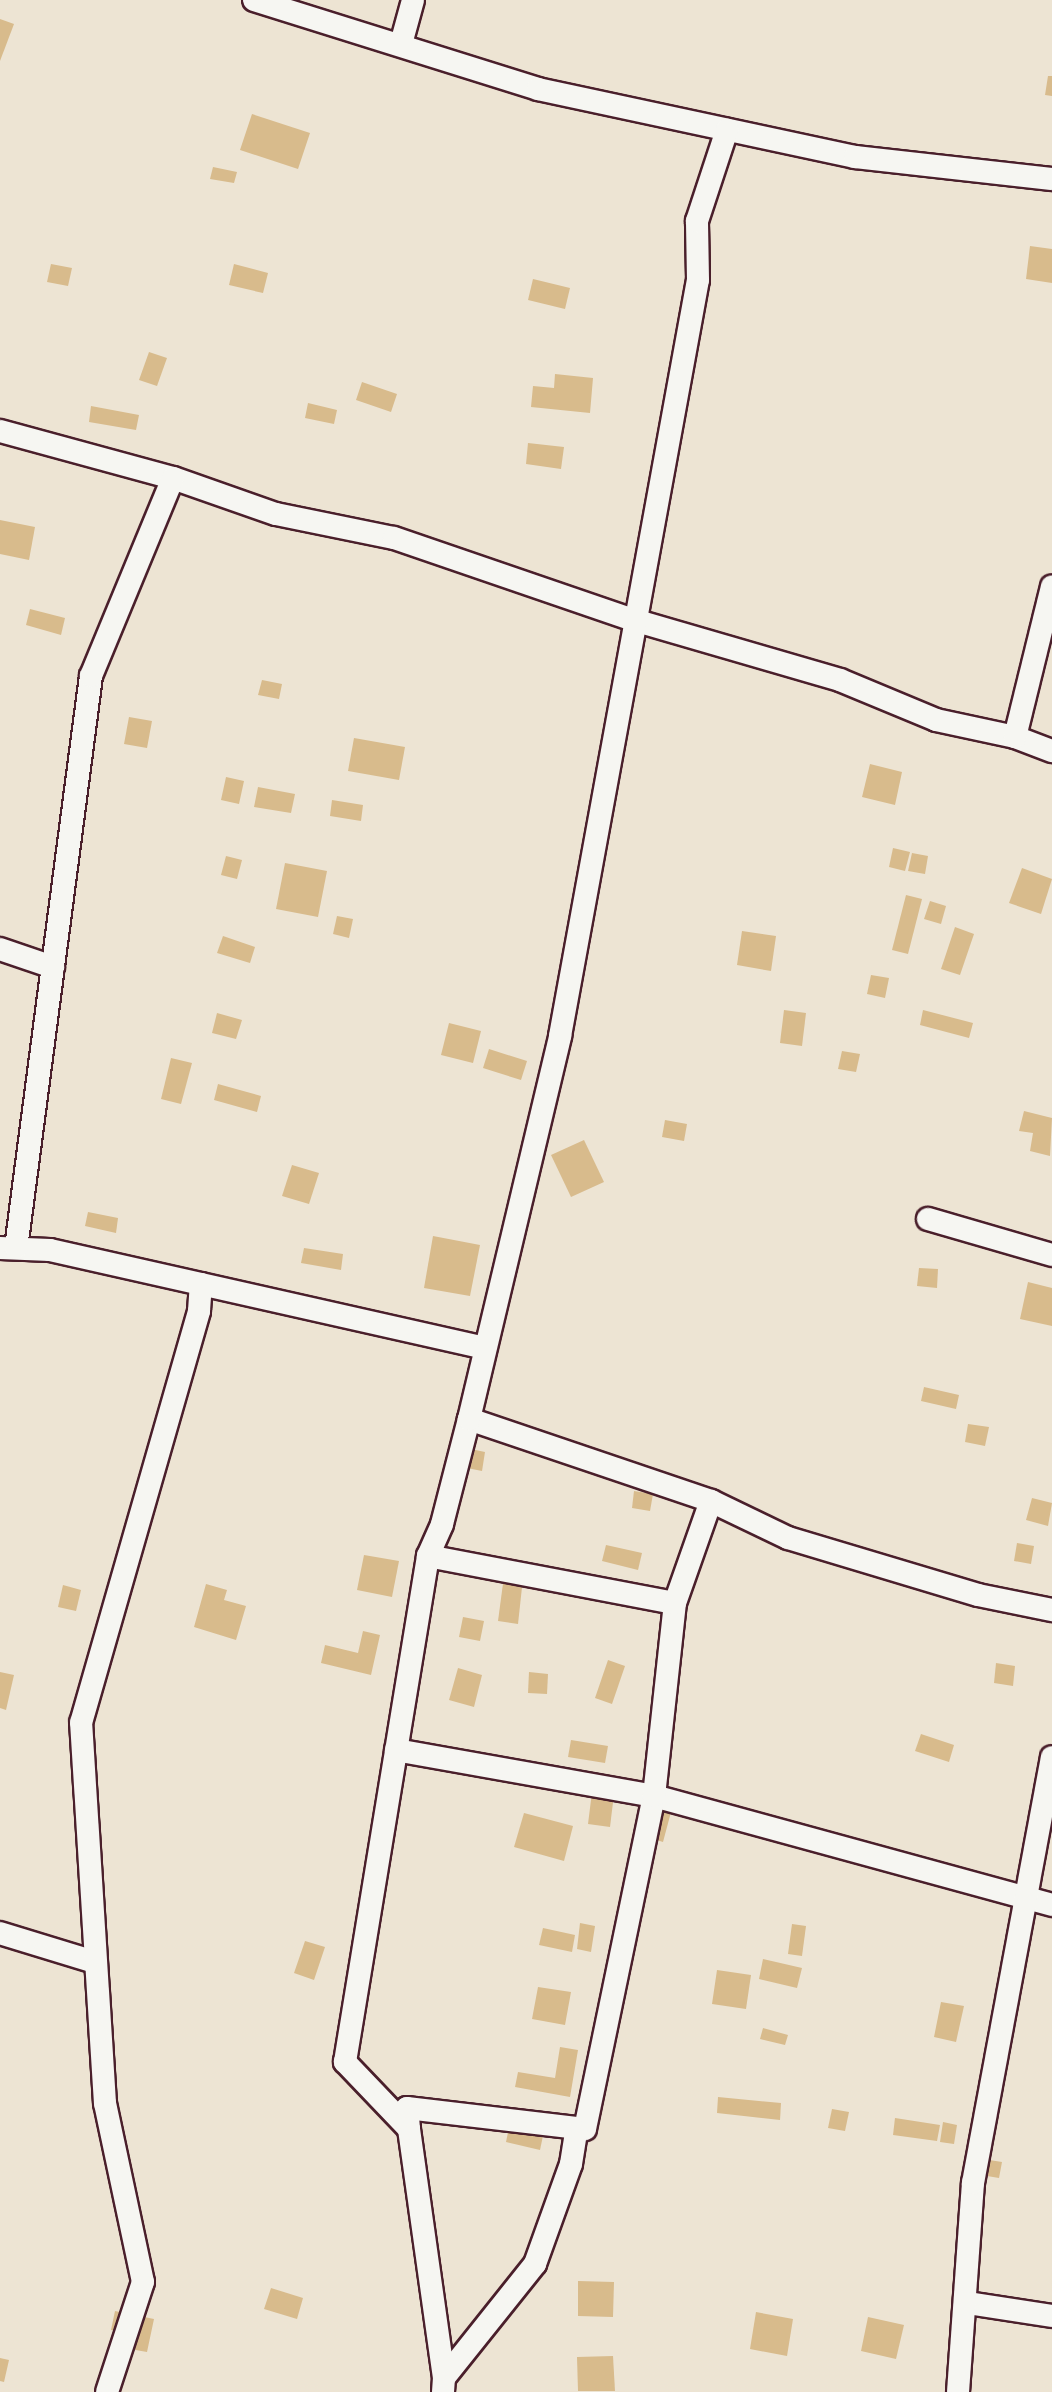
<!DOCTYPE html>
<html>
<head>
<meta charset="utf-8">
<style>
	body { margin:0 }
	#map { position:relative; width:1052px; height:2392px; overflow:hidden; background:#ede4d3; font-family:"Comic Neue",sans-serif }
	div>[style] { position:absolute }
	.building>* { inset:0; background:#d8bb8c }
	.roads { filter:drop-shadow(2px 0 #4a1f2b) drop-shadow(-2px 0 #4a1f2b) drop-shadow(0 2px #4a1f2b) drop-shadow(0 -2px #4a1f2b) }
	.street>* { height:22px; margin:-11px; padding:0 11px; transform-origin:11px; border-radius:11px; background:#f6f6f2 }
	span { translate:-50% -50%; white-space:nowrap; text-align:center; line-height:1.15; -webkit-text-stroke:6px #f6f6f2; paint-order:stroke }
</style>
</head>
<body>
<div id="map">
	<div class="building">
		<i style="clip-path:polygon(0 19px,14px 24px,0 61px)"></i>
		<i style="clip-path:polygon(1048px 76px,1052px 76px,1052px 96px,1045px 95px)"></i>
		<i style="clip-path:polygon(252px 114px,310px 133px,298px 169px,240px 150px)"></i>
		<i style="clip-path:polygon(213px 167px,237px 172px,234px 183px,210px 179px)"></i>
		<i style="clip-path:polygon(1030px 246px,1052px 249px,1052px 283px,1026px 279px)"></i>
		<i style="clip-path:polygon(51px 264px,72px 268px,68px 286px,47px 282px)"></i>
		<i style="clip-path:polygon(234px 264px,268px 273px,263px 293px,229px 285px)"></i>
		<i style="clip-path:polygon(533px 279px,570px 288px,565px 309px,528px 300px)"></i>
		<i style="clip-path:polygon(149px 352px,167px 358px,157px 386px,139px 380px)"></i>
		<i style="clip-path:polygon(555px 374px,593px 378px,590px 413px,531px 407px,533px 386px,554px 388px)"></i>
		<i style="clip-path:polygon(362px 382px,397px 394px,391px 412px,356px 400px)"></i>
		<i style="clip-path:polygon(308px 403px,337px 410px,334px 424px,305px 418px)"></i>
		<i style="clip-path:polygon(91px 406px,139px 415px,136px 430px,89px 422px)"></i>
		<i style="clip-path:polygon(528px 443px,564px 447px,561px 469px,526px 464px)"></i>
		<i style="clip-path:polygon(0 520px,35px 527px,29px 560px,0 554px)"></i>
		<i style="clip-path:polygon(30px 609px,65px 618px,61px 635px,26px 625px)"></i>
		<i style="clip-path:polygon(262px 680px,282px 684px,279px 699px,258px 695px)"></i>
		<i style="clip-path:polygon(129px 717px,152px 721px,147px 748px,124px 744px)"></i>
		<i style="clip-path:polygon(354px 738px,405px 747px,399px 780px,348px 771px)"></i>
		<i style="clip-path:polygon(870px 764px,902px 772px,895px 805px,862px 797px)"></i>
		<i style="clip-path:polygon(226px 777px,244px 781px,239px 804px,221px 800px)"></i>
		<i style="clip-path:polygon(258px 787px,295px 794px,291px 813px,254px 807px)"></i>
		<i style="clip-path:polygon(332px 800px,363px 805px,361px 821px,330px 816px)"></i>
		<i style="clip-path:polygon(893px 848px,910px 852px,905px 871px,889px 867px)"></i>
		<i style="clip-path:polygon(912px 853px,928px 856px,925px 874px,908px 871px)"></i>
		<i style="clip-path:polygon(226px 856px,242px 860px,237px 879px,221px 875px)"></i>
		<i style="clip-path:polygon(285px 863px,327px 871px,318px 917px,276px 909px)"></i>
		<i style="clip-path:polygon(1022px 868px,1052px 879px,1041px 914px,1009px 903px)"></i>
		<i style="clip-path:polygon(906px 895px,922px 899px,908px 954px,892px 950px)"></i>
		<i style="clip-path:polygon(930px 901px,946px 906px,941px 924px,924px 919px)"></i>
		<i style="clip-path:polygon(337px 916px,353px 919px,349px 938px,333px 934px)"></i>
		<i style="clip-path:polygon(955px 927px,974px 934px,960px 975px,941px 969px)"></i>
		<i style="clip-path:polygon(742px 931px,776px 936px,771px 971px,737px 965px)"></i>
		<i style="clip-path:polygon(223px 936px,255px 947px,250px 963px,217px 953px)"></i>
		<i style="clip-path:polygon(871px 975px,889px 978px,885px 998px,867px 994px)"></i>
		<i style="clip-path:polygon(784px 1010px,806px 1013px,802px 1046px,780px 1043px)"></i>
		<i style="clip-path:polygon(923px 1010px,973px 1023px,969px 1038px,920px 1025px)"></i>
		<i style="clip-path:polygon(217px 1013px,242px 1020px,236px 1039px,212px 1033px)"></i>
		<i style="clip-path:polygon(449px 1023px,481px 1031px,473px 1063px,441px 1055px)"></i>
		<i style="clip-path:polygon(489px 1049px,527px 1061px,521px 1080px,483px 1068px)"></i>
		<i style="clip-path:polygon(842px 1051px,860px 1054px,856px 1072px,838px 1069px)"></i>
		<i style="clip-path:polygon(171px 1058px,192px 1063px,181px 1104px,161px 1099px)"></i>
		<i style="clip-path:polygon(218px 1084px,261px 1096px,257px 1112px,214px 1100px)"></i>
		<i style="clip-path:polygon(1024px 1111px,1052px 1118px,1050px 1156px,1030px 1151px,1033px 1133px,1019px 1131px)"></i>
		<i style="clip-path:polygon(665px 1120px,687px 1124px,684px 1141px,662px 1137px)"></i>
		<i style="clip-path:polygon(584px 1140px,604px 1182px,571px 1197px,551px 1155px)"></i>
		<i style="clip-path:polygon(292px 1165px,319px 1173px,309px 1204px,282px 1196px)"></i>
		<i style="clip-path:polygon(88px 1212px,118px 1218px,116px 1233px,85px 1226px)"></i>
		<i style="clip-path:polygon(433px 1236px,480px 1245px,470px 1296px,424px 1288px)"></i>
		<i style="clip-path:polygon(304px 1248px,343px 1254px,341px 1270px,301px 1263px)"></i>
		<i style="clip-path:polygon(919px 1268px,938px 1269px,937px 1288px,917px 1286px)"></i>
		<i style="clip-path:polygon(1028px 1282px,1052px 1288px,1052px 1326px,1020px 1319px)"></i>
		<i style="clip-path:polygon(924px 1387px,959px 1395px,956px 1409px,921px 1401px)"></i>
		<i style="clip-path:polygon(968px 1424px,989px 1427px,985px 1446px,965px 1442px)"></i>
		<i style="clip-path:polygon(466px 1448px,485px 1452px,482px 1471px,462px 1467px)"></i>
		<i style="clip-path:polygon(634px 1491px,653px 1494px,650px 1511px,632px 1508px)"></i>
		<i style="clip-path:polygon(1032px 1498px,1052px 1503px,1048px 1526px,1026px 1520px)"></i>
		<i style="clip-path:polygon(1017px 1543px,1034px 1546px,1031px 1564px,1014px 1561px)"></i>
		<i style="clip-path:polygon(606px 1545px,642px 1553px,638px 1570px,602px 1561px)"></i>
		<i style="clip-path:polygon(364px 1555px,399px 1561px,392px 1597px,357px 1590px)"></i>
		<i style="clip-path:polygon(504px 1576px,523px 1578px,518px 1624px,498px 1621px)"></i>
		<i style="clip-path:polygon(206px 1584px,227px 1590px,224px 1600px,246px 1606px,236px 1640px,194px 1627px)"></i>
		<i style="clip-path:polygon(63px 1585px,81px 1590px,76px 1611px,58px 1607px)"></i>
		<i style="clip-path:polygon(463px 1617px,484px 1621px,480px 1641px,459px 1637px)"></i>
		<i style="clip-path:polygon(363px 1631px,380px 1635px,371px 1675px,321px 1663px,325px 1645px,358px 1653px)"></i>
		<i style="clip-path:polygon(608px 1660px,625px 1666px,612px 1704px,595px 1698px)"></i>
		<i style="clip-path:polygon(996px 1663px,1015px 1666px,1013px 1686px,994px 1683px)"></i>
		<i style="clip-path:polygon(458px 1668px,482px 1675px,474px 1707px,449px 1700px)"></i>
		<i style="clip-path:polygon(0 1672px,14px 1675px,6px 1710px,0 1708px)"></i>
		<i style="clip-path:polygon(529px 1672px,548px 1674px,547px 1694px,528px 1693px)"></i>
		<i style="clip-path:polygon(921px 1734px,954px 1745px,949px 1762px,915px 1751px)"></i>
		<i style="clip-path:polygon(571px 1740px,608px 1746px,605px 1763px,568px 1757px)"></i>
		<i style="clip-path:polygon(592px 1792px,614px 1794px,610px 1827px,588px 1824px)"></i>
		<i style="clip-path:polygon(653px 1806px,671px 1812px,663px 1842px,644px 1836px)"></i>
		<i style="clip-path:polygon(524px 1813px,573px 1826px,564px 1861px,514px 1847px)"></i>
		<i style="clip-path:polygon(580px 1923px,595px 1926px,591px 1952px,577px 1949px)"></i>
		<i style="clip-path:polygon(792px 1924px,806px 1926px,802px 1956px,788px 1954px)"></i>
		<i style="clip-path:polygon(543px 1928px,575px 1935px,572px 1952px,539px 1945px)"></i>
		<i style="clip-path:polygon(305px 1941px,325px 1947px,314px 1980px,294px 1973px)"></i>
		<i style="clip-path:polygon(763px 1959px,802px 1968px,797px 1988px,759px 1979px)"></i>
		<i style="clip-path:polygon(717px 1970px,751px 1975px,746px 2009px,712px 2004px)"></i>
		<i style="clip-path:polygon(538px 1987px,571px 1992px,565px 2025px,532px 2019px)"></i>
		<i style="clip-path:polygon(941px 2002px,964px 2006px,956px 2042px,934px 2037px)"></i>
		<i style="clip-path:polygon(763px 2028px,788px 2035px,785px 2045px,760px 2039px)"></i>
		<i style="clip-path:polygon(560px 2047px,578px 2050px,570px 2097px,515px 2087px,518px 2072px,555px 2078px)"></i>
		<i style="clip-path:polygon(718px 2097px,781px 2103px,780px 2120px,717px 2113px)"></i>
		<i style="clip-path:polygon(832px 2109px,849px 2112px,845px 2131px,828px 2128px)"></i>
		<i style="clip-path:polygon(895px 2118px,940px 2125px,937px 2141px,893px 2135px)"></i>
		<i style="clip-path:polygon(943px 2122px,957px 2125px,954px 2144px,940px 2142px)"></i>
		<i style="clip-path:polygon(510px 2123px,544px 2131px,540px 2150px,506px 2142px)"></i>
		<i style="clip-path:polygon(983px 2159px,1002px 2162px,999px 2178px,981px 2175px)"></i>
		<i style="clip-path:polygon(578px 2281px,614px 2282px,613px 2317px,578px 2316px)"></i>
		<i style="clip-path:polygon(271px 2288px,303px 2298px,297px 2319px,264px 2309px)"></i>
		<i style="clip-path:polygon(115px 2311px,154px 2319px,147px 2352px,130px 2349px,133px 2334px,111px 2330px)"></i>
		<i style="clip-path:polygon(756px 2312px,793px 2319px,787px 2356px,750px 2349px)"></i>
		<i style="clip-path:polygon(868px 2317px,904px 2325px,896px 2359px,861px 2351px)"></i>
		<i style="clip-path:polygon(613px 2356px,615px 2391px,578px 2391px,577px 2357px)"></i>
		<i style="clip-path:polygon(0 2358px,9px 2360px,4px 2382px,0 2381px)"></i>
	</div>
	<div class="roads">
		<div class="street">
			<i style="left:254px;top:0;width:298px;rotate:17.4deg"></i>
			<i style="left:538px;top:89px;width:324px;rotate:12.1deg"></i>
			<i style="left:855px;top:157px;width:198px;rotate:6.4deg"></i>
			<i style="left:401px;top:44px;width:46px;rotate:-74.7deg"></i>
			<i style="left:0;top:431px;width:179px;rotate:15.2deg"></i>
			<i style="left:173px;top:478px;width:109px;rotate:19.3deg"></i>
			<i style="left:276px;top:514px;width:120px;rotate:11.5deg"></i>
			<i style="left:394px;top:538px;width:257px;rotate:18.9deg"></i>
			<i style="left:637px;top:621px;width:211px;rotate:16.2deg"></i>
			<i style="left:840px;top:680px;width:104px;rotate:22.6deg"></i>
			<i style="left:936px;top:720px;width:81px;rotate:12.1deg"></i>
			<i style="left:1015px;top:737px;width:40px;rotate:21deg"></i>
			<i style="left:1015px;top:737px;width:155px;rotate:-76.2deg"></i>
			<i style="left:0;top:949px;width:56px;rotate:18.8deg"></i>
			<i style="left:928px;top:1219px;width:129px;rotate:16.2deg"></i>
			<i style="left:0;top:1248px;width:50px;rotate:2.3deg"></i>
			<i style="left:50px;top:1250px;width:446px;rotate:12.7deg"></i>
			<i style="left:16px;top:1248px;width:577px;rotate:-82.53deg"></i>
			<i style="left:91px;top:676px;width:214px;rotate:-67.5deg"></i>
			<i style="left:469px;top:1419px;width:256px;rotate:18.7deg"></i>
			<i style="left:711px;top:1501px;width:85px;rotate:25.7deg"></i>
			<i style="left:788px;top:1538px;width:198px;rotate:16.7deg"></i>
			<i style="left:978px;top:1595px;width:76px;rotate:11.5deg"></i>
			<i style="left:428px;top:1556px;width:251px;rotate:10.8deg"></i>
			<i style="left:396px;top:1750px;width:262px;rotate:10.1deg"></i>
			<i style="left:654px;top:1796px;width:413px;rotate:15.3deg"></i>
			<i style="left:0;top:1933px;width:99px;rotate:17deg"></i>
			<i style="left:409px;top:2129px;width:21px;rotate:-95deg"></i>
			<i style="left:407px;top:2108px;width:179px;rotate:6.7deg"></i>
			<i style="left:585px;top:2129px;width:340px;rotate:-78.3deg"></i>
			<i style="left:654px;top:1796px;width:194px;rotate:-83.8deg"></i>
			<i style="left:675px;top:1603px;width:108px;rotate:-70.6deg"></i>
			<i style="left:968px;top:2303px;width:85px;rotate:8.8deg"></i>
			<i style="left:444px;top:2378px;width:146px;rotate:-51.4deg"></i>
			<i style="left:535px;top:2264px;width:106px;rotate:-70.2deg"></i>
			<i style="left:571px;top:2164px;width:33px;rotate:-81deg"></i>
			<i style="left:107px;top:2392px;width:116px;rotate:-71.9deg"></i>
			<i style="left:143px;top:2282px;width:183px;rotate:-102deg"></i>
			<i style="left:105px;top:2103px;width:381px;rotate:-93.6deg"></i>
			<i style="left:81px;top:1723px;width:429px;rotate:-74deg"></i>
			<i style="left:199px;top:1311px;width:27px;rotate:-86deg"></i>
			<i style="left:443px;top:2392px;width:14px;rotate:-86deg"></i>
			<i style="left:444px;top:2378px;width:251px;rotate:-98deg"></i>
			<i style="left:409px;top:2129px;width:93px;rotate:-133.7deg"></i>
			<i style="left:345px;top:2062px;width:513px;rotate:-80.68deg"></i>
			<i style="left:428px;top:1556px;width:35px;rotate:-66deg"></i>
			<i style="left:442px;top:1524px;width:108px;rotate:-75.6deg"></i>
			<i style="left:469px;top:1419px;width:394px;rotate:-76.6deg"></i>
			<i style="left:560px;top:1036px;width:768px;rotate:-79.66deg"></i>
			<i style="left:698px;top:280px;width:59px;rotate:-91deg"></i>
			<i style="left:697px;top:221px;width:96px;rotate:-71.8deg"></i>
			<i style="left:958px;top:2392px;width:210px;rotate:-85.9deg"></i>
			<i style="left:973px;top:2183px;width:433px;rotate:-79.5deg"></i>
		</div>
	</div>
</div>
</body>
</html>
